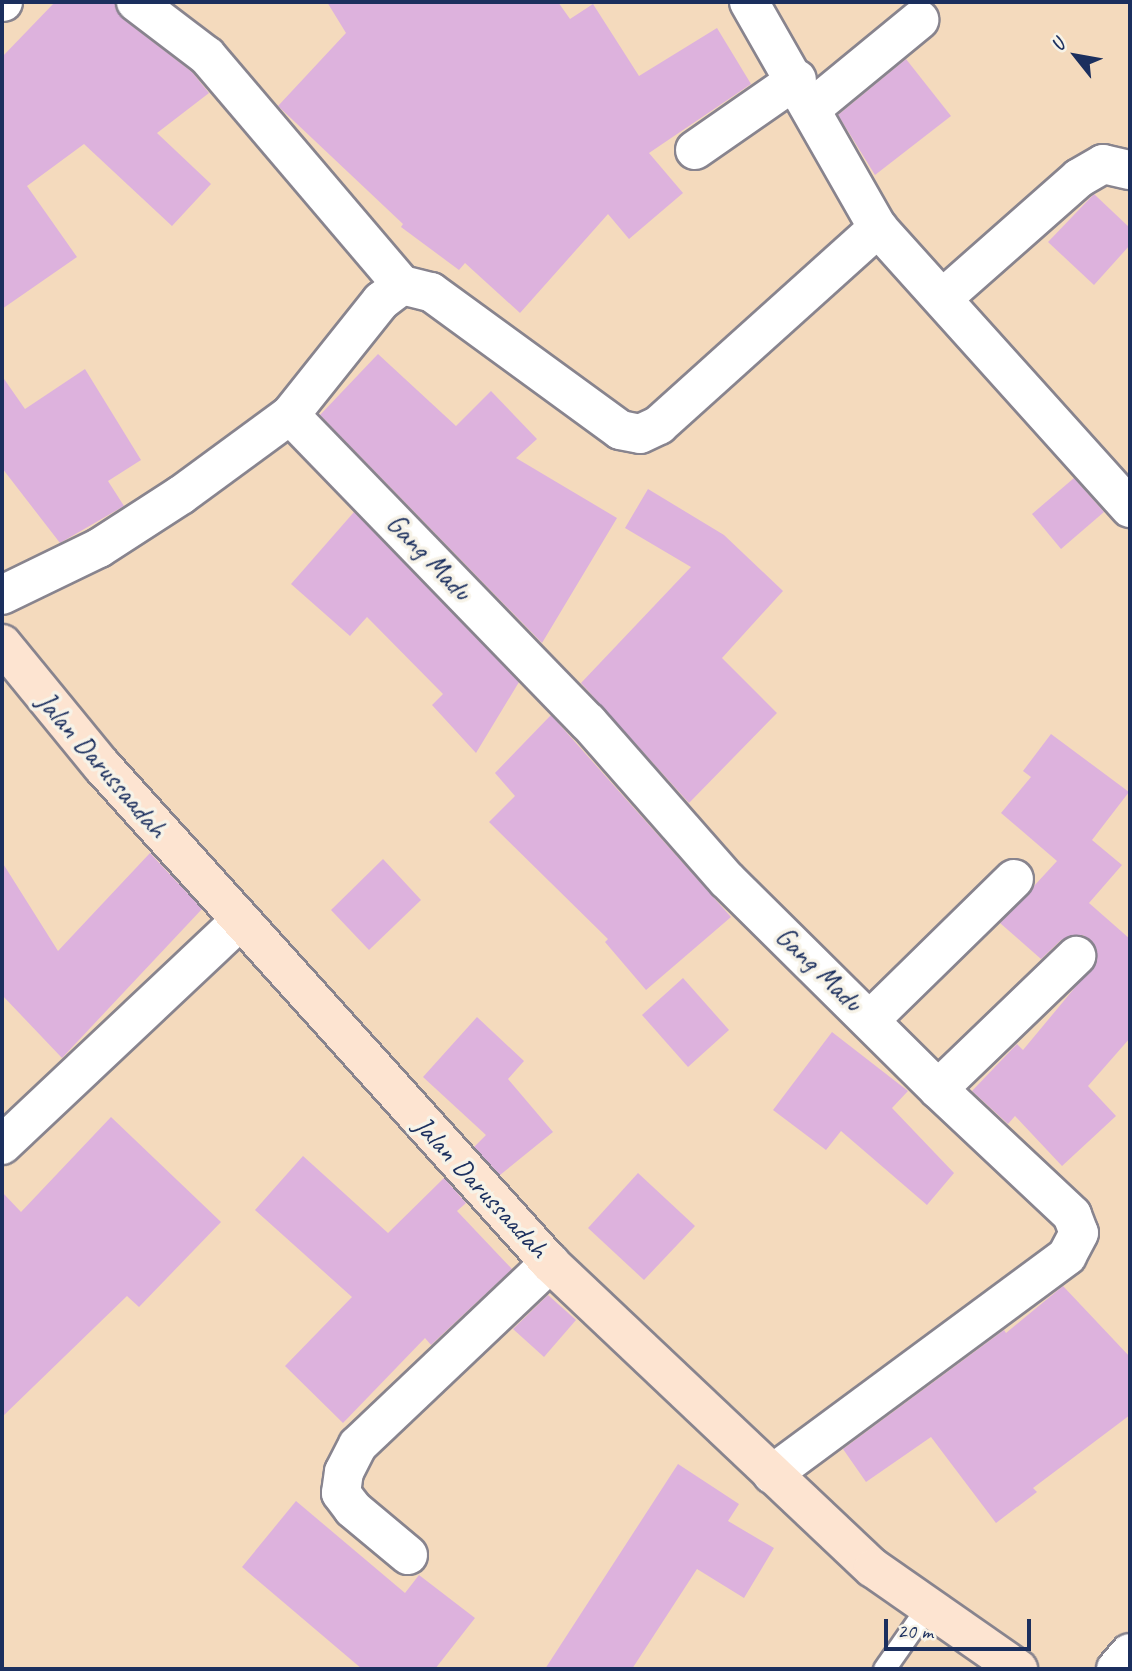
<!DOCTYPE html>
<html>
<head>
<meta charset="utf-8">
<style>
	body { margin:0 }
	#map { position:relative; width:1132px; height:1671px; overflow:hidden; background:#f4dabd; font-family:Caveat,sans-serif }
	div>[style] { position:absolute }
	.building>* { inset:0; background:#ddb2dd }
	.roads { filter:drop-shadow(2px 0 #88848e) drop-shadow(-2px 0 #88848e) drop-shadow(0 2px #88848e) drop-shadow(0 -2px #88848e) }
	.lane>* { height:21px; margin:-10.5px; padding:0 10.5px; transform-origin:10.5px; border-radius:10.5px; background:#fff }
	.street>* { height:38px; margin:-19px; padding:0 19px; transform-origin:19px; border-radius:19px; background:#fff }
	.secondary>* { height:38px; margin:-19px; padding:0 19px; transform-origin:19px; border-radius:19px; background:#fde4d1 }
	span { translate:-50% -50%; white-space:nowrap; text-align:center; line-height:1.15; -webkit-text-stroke:7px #f7f3e8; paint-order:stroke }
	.street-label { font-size:28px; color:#1b2f5e }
	.frame { position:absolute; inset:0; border:4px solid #1b2f5e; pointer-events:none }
	.north { position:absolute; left:1041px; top:21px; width:70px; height:70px; -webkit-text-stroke:5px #f7f3e8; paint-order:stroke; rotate:301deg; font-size:19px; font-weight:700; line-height:28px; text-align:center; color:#1b2f5e }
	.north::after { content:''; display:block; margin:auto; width:24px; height:32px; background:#1b2f5e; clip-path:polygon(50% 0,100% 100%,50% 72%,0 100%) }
	.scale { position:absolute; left:884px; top:1619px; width:147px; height:32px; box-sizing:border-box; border:4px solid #1b2f5e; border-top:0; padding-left:9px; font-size:21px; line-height:24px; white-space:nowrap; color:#1b2f5e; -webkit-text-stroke:5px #f7f3e8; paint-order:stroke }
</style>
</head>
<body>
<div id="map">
	<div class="building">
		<i style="clip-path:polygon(55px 2px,115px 2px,123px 19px,192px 72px,209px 93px,157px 133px,211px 184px,172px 226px,84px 144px,27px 186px,77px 257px,2px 309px,2px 57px)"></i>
		<i style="clip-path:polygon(327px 2px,558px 2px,570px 19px,593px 4px,639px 76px,717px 28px,751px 84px,649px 153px,683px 193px,629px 239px,608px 214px,520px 313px,465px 263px,459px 270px,401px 227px,403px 224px,278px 106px,346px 33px)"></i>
		<i style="clip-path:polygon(906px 59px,951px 116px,875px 175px,838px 115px)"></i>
		<i style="clip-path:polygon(1094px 194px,1130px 228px,1130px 245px,1094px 285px,1048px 242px)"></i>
		<i style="clip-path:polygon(378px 354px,456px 426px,491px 391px,537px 439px,516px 458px,617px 518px,542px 643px,320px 415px)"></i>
		<i style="clip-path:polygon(85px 369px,141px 460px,108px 481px,124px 506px,60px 543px,2px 468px,2px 376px,25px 409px)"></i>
		<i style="clip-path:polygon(1074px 478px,1104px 512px,1061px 549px,1032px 514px)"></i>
		<i style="clip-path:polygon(648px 489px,724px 535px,783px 591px,722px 658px,777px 713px,689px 803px,581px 683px,691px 567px,625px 528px)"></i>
		<i style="clip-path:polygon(354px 512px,519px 682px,476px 753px,432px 705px,443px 694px,367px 617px,350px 636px,291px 584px)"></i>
		<i style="clip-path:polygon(551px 715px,731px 917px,646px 990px,605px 942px,608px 939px,489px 822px,515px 796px,495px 773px)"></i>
		<i style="clip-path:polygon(1051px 734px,1129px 792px,1092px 840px,1122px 865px,1089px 903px,1130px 939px,1130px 1038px,1088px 1086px,1116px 1116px,1062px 1166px,1015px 1116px,1008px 1124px,972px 1091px,1017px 1044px,1023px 1050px,1097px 961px,1097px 950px,1083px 935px,1061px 940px,1041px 959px,1000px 923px,1057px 861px,1001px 813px,1031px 777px,1023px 771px)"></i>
		<i style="clip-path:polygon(150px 853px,202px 909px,62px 1058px,2px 995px,2px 862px,58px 951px)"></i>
		<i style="clip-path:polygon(383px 859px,421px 900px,369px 950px,331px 910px)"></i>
		<i style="clip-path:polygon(683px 978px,729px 1030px,688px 1067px,642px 1015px)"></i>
		<i style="clip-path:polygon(477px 1017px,524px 1061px,508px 1079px,553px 1132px,500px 1175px,474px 1147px,486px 1135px,423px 1077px)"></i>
		<i style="clip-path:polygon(832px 1032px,908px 1091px,892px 1108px,954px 1173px,927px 1205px,841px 1131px,826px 1150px,773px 1110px)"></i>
		<i style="clip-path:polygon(111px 1117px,221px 1222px,139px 1307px,127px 1296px,2px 1417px,2px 1192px,21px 1212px)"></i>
		<i style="clip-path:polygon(303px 1156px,388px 1233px,444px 1178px,466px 1203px,457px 1211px,512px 1269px,431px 1345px,425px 1338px,343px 1423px,285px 1366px,352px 1297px,255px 1210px)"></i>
		<i style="clip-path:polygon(638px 1173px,695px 1226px,644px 1280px,588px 1228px)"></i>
		<i style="clip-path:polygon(1063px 1286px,1130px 1357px,1130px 1415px,1033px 1488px,1037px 1492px,996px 1523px,931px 1437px,866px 1482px,843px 1449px,1004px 1330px,1006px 1333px)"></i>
		<i style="clip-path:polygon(548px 1295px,576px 1320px,544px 1357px,513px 1329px)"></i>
		<i style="clip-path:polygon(678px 1464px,739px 1504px,728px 1521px,774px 1548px,744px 1598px,697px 1569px,632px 1669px,545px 1669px)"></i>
		<i style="clip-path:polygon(296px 1501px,405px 1593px,419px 1575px,475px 1618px,435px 1669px,362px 1669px,242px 1567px)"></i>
	</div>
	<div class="roads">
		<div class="lane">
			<i style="left:884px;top:1669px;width:77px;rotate:-55.1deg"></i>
		</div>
		<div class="street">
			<i style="left:2px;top:2px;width:1px"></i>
			<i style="left:136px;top:2px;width:89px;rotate:37.3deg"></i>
			<i style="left:207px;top:56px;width:301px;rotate:49.6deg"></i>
			<i style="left:749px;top:2px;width:260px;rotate:60.3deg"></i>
			<i style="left:878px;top:228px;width:377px;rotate:48deg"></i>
			<i style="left:812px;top:108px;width:139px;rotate:-39.4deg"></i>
			<i style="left:695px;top:150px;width:124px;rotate:-34.8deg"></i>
			<i style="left:943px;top:298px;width:181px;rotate:-41.4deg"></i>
			<i style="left:1079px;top:178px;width:28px;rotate:-30deg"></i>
			<i style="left:1103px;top:164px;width:28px;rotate:13deg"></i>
			<i style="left:290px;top:415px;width:428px;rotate:45.9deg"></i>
			<i style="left:588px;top:722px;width:210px;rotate:48.7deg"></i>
			<i style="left:727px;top:880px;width:297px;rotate:44.7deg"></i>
			<i style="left:938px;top:1089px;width:184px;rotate:43.2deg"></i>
			<i style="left:1072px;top:1215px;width:19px;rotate:69deg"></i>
			<i style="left:1079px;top:1233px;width:26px;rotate:118deg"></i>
			<i style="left:1067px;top:1256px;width:367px;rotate:143.5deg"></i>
			<i style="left:2px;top:595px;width:108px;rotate:-25.9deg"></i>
			<i style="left:99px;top:548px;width:98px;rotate:-32.9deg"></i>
			<i style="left:181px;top:495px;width:135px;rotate:-36.3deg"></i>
			<i style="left:290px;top:415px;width:146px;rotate:-51.4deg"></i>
			<i style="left:381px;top:301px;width:26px;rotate:-37deg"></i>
			<i style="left:402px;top:285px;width:30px;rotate:14deg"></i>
			<i style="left:431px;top:292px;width:234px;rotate:36.1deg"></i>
			<i style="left:620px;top:430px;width:20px;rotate:11deg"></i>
			<i style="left:640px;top:434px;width:21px;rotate:-25deg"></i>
			<i style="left:659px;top:425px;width:295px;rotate:-42deg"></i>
			<i style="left:871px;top:1019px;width:200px;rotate:-44.4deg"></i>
			<i style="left:938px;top:1089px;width:192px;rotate:-43.9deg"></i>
			<i style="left:2px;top:1145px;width:327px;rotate:-43.3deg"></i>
			<i style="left:408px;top:1555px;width:72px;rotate:-140.1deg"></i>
			<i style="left:353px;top:1509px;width:20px;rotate:-127deg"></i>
			<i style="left:341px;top:1493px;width:21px;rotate:-82deg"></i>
			<i style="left:344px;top:1472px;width:30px;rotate:-63deg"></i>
			<i style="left:358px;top:1445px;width:265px;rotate:-43.5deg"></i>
			<i style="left:1116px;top:1669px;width:21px;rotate:-49deg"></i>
		</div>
		<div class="secondary">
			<i style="left:2px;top:644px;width:158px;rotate:50.7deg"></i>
			<i style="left:102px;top:766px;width:669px;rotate:47.97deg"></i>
			<i style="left:550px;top:1263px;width:444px;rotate:43.4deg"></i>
			<i style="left:873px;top:1568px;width:177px;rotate:34.9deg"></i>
		</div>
	</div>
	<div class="street-label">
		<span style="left:429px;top:557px;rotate:46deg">Gang Madu</span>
		<span style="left:102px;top:765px;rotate:49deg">Jalan Darussaadah</span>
		<span style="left:819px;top:969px;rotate:44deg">Gang Madu</span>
		<span style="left:481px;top:1187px;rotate:47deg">Jalan Darussaadah</span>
	</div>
	<div class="frame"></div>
	<div class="north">U</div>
	<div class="scale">20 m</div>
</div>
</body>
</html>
